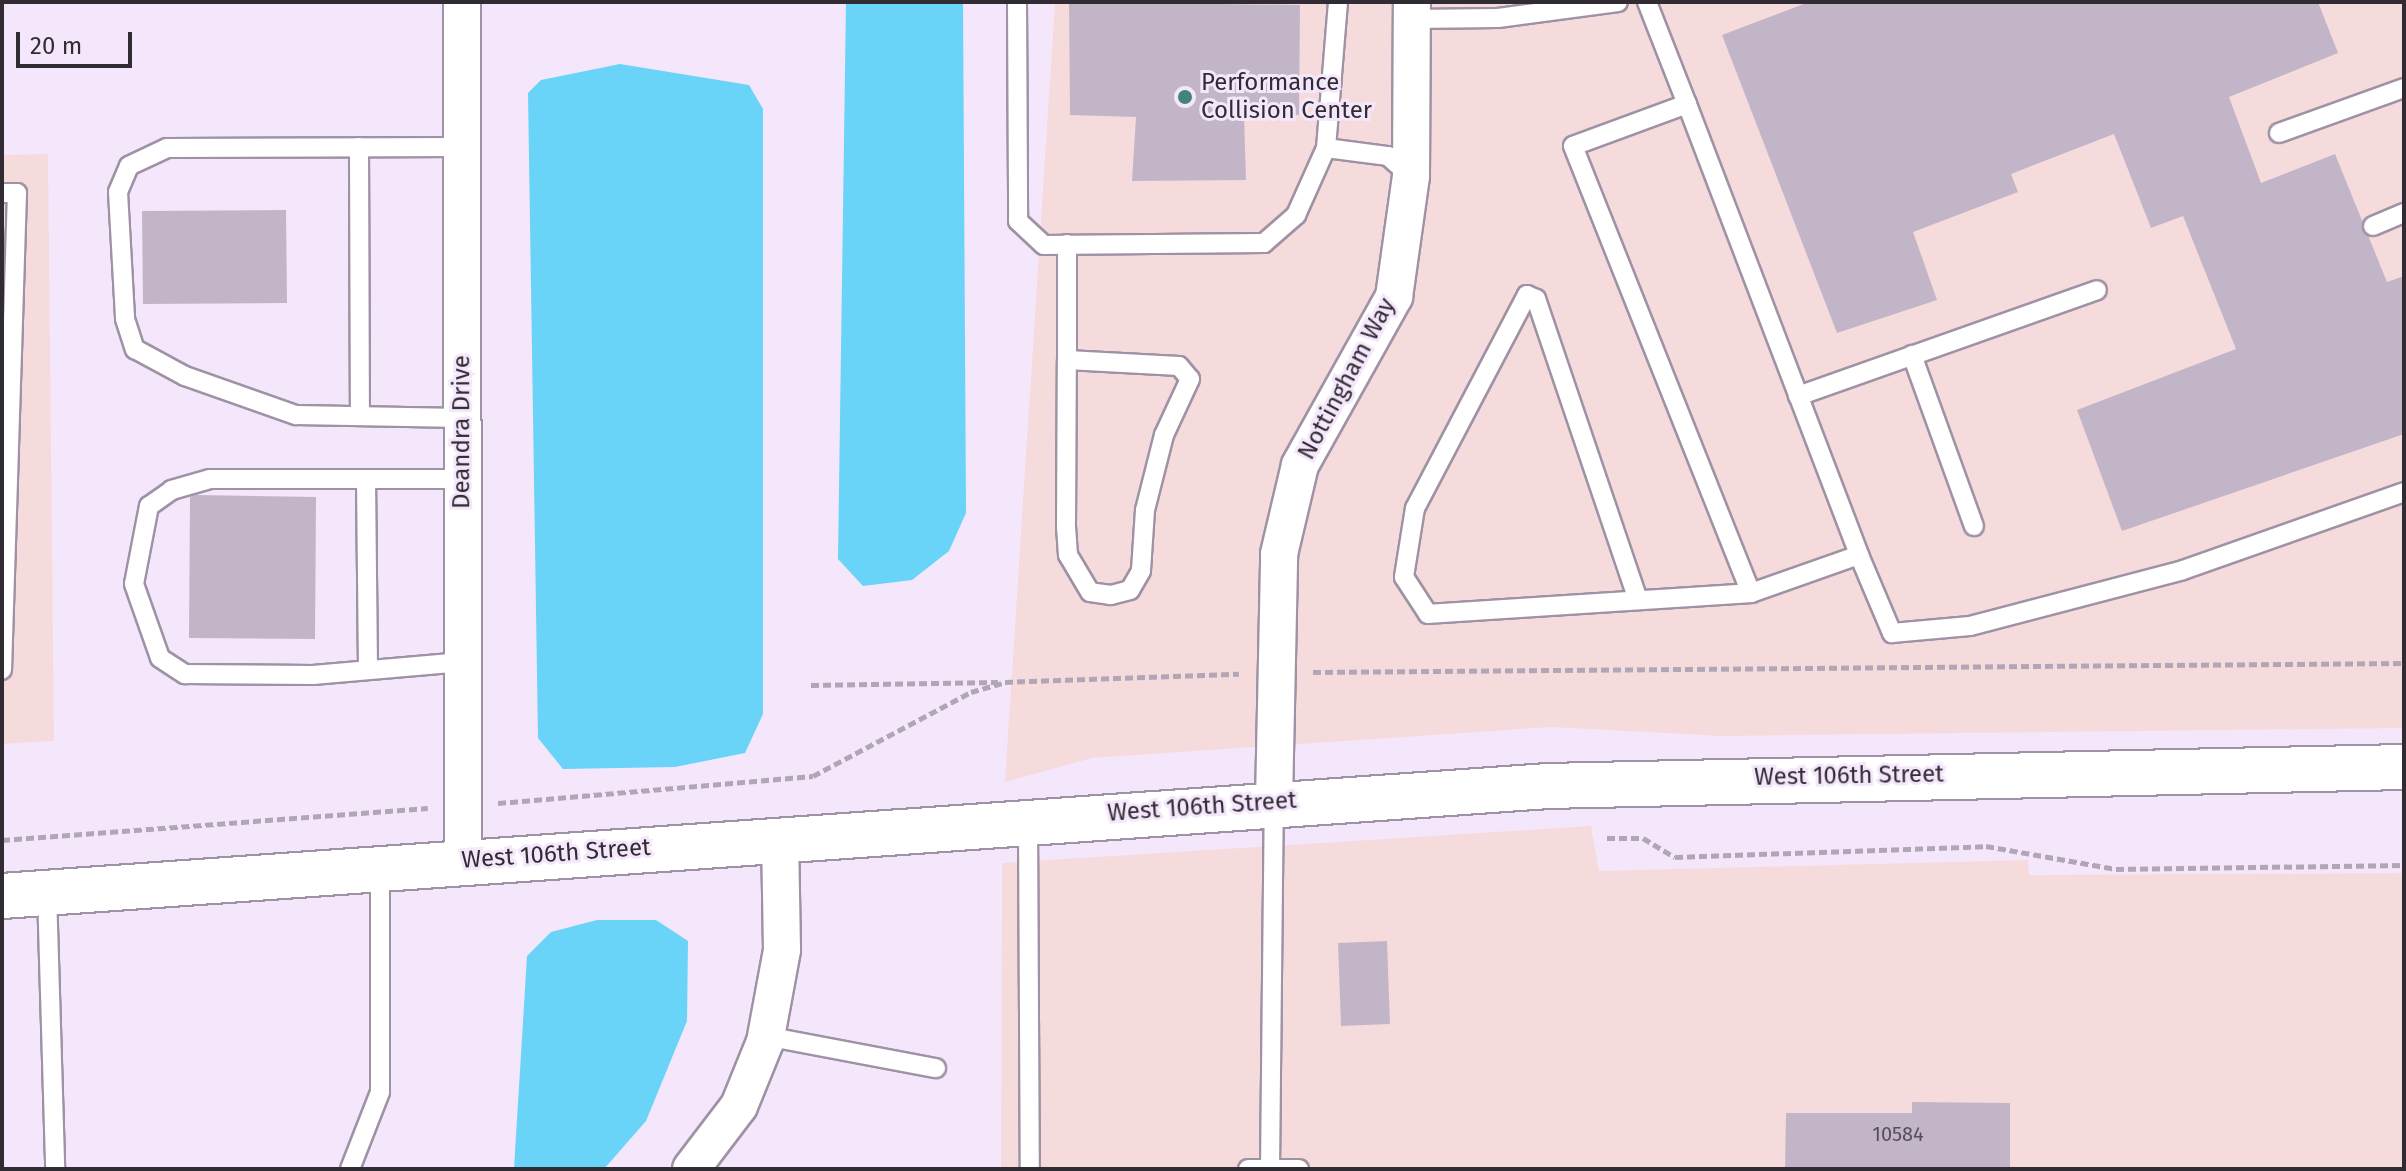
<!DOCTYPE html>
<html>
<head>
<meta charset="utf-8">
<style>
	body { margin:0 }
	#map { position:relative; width:2406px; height:1171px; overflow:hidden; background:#f5e7fb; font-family:"Fira Sans",sans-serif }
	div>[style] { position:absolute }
	.commercial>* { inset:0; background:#f6dbdd }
	.water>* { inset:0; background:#69d3f8 }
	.building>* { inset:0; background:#c3b5c8 }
	.path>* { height:5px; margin-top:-2.5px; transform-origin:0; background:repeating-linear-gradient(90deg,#b1a6b6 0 8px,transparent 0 12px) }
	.roads { filter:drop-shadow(2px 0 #9f92a5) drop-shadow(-2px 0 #9f92a5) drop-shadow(0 2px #9f92a5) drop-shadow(0 -2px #9f92a5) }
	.lane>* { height:18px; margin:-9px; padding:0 9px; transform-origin:9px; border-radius:9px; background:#fff }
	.street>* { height:36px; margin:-18px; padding:0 18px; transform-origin:18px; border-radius:18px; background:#fff }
	.secondary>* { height:44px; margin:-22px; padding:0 22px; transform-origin:22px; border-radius:22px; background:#fff }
	.dots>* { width:22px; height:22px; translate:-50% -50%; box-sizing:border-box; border:4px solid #f5e7fb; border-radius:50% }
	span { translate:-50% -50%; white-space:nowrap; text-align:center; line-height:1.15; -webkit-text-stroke:6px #f5e7fb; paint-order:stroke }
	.number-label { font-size:20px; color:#564e58 }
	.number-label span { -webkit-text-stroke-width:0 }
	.poi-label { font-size:24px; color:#312c33 }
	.left { translate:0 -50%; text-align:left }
	.street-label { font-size:24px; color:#312c33 }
	.frame { position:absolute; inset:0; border:4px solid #312c33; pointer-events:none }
	.scale { position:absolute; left:16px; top:32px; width:116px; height:36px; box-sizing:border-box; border:4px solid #312c33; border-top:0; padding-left:10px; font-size:24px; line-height:28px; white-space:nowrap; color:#312c33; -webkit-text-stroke:6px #f5e7fb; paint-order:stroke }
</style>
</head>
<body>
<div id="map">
	<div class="commercial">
		<i style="clip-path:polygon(1055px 2px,2404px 2px,2404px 728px,1721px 736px,1551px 727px,1092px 758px,1005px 782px)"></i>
		<i style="clip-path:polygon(48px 154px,54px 741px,2px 744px,2px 155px)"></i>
		<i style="clip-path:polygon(1591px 826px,1599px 871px,2028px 860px,2029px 875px,2404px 873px,2404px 1169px,1001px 1169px,1002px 863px)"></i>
	</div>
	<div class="water">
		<i style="clip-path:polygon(846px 2px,963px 2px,966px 513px,949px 551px,912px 580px,863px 586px,838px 559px)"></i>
		<i style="clip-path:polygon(620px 64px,749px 85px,763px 109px,763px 714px,745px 753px,675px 767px,563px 769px,538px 738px,528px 93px,541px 80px)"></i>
		<i style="clip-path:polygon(597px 920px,656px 920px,688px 941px,687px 1021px,646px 1121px,604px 1169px,514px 1169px,527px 956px,551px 932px)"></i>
	</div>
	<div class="building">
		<i style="clip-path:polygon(1069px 2px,1300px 5px,1299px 115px,1244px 116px,1246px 180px,1132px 181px,1136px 117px,1070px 115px)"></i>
		<i style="clip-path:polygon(1809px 2px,2318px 2px,2338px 53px,2229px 97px,2261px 183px,2335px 154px,2387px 282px,2404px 276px,2404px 434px,2122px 531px,2077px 410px,2236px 349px,2183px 216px,2151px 228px,2114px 134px,2011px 174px,2018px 192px,1913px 232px,1937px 300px,1837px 333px,1722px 35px)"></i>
		<i style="clip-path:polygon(286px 210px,287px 303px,143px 304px,142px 211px)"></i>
		<i style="clip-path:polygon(196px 495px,316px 497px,315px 639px,189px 638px,190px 497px)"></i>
		<i style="clip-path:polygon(1387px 941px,1390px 1024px,1341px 1026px,1338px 943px)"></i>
		<i style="clip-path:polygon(1912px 1102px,2010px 1103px,2010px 1169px,1785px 1169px,1786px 1113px,1912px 1113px)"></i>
	</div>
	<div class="path">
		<i style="left:1313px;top:672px;width:1091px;rotate:-0.47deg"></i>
		<i style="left:811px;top:685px;width:187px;rotate:-0.9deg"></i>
		<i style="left:498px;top:803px;width:316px;rotate:-4.9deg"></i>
		<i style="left:813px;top:776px;width:179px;rotate:-28deg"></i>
		<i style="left:971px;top:692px;width:35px;rotate:-16deg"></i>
		<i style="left:1005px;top:682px;width:234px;rotate:-2deg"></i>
		<i style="left:1607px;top:838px;width:36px"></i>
		<i style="left:1643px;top:838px;width:37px;rotate:31deg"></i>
		<i style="left:1675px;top:857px;width:311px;rotate:-2deg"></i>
		<i style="left:1986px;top:846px;width:132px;rotate:10deg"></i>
		<i style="left:2116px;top:869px;width:288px;rotate:-0.8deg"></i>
		<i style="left:2px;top:840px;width:427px;rotate:-4.3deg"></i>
	</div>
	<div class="roads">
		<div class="lane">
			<i style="left:1017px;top:2px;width:219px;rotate:89.7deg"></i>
			<i style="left:1018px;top:221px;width:35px;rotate:43deg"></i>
			<i style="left:1044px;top:245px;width:220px;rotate:-0.5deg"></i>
			<i style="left:1264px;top:243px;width:43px;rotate:-41.2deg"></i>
			<i style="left:1296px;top:215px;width:73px;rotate:-65.9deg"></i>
			<i style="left:1326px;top:148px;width:63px;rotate:7.4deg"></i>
			<i style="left:1388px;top:156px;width:28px;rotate:42deg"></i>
			<i style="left:1647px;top:2px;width:110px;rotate:68.6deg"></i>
			<i style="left:1687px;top:104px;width:121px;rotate:159.8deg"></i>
			<i style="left:1573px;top:146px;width:481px;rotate:68.3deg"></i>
			<i style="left:1751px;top:593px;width:114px;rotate:-19.4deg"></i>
			<i style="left:1859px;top:555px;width:85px;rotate:67.1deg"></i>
			<i style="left:1892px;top:633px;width:78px;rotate:-5.1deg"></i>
			<i style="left:1970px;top:626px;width:220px;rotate:-14.7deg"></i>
			<i style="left:2183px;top:570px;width:234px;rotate:-19.4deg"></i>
			<i style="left:1412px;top:19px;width:86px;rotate:-0.7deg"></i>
			<i style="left:1498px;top:18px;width:121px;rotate:-7.6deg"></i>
			<i style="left:1687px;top:104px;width:483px;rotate:69.1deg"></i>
			<i style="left:2279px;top:133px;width:133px;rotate:-19.8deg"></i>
			<i style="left:359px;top:147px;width:269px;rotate:89.8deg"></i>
			<i style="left:462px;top:147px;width:295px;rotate:179.8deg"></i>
			<i style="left:167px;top:148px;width:42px;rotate:154.7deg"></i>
			<i style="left:129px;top:166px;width:28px;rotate:113deg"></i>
			<i style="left:118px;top:192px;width:127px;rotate:86.8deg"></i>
			<i style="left:125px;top:319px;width:32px;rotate:72deg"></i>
			<i style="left:135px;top:349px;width:57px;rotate:28.4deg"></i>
			<i style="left:185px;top:376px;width:118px;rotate:19.4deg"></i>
			<i style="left:296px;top:415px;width:166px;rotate:1deg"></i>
			<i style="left:1326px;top:148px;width:146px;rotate:-85.3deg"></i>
			<i style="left:2px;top:193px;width:15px"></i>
			<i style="left:17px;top:193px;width:477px;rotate:91.8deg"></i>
			<i style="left:2373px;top:226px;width:34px;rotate:-23deg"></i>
			<i style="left:1912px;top:355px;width:182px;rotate:70.1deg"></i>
			<i style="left:1067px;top:360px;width:112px;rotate:3.1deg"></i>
			<i style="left:1179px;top:366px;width:17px;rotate:50deg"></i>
			<i style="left:1190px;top:379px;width:62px;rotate:114.9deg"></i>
			<i style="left:1164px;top:435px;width:77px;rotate:104.2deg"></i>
			<i style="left:1145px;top:510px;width:61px;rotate:93.8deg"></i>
			<i style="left:1141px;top:571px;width:22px;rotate:120deg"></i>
			<i style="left:1130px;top:590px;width:20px;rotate:165deg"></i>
			<i style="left:1111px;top:595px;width:21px;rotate:-172deg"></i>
			<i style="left:1090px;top:592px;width:43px;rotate:-120.7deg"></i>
			<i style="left:1068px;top:555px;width:29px;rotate:-94deg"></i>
			<i style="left:1066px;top:526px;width:166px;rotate:-89.7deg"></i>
			<i style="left:1067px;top:360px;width:116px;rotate:-90deg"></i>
			<i style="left:1798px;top:396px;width:317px;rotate:-19.5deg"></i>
			<i style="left:366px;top:479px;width:191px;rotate:89.4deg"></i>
			<i style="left:462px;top:479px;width:252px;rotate:180deg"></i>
			<i style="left:210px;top:479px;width:40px;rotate:164deg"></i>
			<i style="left:172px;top:490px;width:28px;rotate:145deg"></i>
			<i style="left:149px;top:506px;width:79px;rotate:100.9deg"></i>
			<i style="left:134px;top:584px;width:78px;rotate:70.6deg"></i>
			<i style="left:160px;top:658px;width:30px;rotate:33deg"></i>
			<i style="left:185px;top:674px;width:128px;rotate:0.4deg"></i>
			<i style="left:313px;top:675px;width:150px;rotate:-5deg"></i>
			<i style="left:1638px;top:600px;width:318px;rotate:-108.7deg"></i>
			<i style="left:1536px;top:299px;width:10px;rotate:-156deg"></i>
			<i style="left:1527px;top:295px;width:241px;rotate:117.7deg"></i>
			<i style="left:1415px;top:508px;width:70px;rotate:99.1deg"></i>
			<i style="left:1404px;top:577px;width:44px;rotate:57deg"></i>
			<i style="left:1428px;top:614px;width:324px;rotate:-3.7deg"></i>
			<i style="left:1028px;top:824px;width:345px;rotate:89.7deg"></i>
			<i style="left:47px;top:892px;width:277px;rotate:88.3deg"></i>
			<i style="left:766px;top:1036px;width:173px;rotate:10.7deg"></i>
			<i style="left:350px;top:1169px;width:83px;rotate:-68.7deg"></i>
			<i style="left:380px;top:1092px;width:222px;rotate:-90deg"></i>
			<i style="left:1248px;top:1169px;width:22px"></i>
			<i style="left:1270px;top:1169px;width:364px;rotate:-89.4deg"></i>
			<i style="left:1270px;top:1169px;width:29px"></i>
		</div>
		<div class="street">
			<i style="left:462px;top:2px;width:859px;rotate:89.93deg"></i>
			<i style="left:1274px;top:802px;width:248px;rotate:-88.8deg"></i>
			<i style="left:1279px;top:554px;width:91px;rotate:-76.7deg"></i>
			<i style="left:1300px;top:465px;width:193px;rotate:-60.8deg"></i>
			<i style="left:1394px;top:297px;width:122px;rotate:-82deg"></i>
			<i style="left:1411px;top:176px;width:174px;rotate:-89.7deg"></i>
			<i style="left:691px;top:1169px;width:79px;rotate:-52.7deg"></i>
			<i style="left:739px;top:1106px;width:69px;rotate:-67.9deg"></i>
			<i style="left:765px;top:1042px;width:94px;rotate:-79.5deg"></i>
			<i style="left:782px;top:950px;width:112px;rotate:-91deg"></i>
		</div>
		<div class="secondary">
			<i style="left:2px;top:896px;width:1549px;rotate:-4.07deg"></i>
			<i style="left:1547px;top:786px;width:857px;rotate:-1.27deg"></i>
		</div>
	</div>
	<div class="dots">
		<i style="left:1185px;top:97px;background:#3f857d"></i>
	</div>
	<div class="number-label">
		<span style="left:1898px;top:1134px">10584</span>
	</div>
	<div class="poi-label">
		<span class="left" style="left:1201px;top:97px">Performance<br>Collision Center</span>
	</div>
	<div class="street-label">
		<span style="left:1347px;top:379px;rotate:-62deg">Nottingham Way</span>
		<span style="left:462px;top:432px;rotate:-90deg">Deandra Drive</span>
		<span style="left:1849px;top:776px;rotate:-1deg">West 106th Street</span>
		<span style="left:1202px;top:807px;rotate:-4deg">West 106th Street</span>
		<span style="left:556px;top:854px;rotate:-4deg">West 106th Street</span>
	</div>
	<div class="frame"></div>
	<div class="scale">20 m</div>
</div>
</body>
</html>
